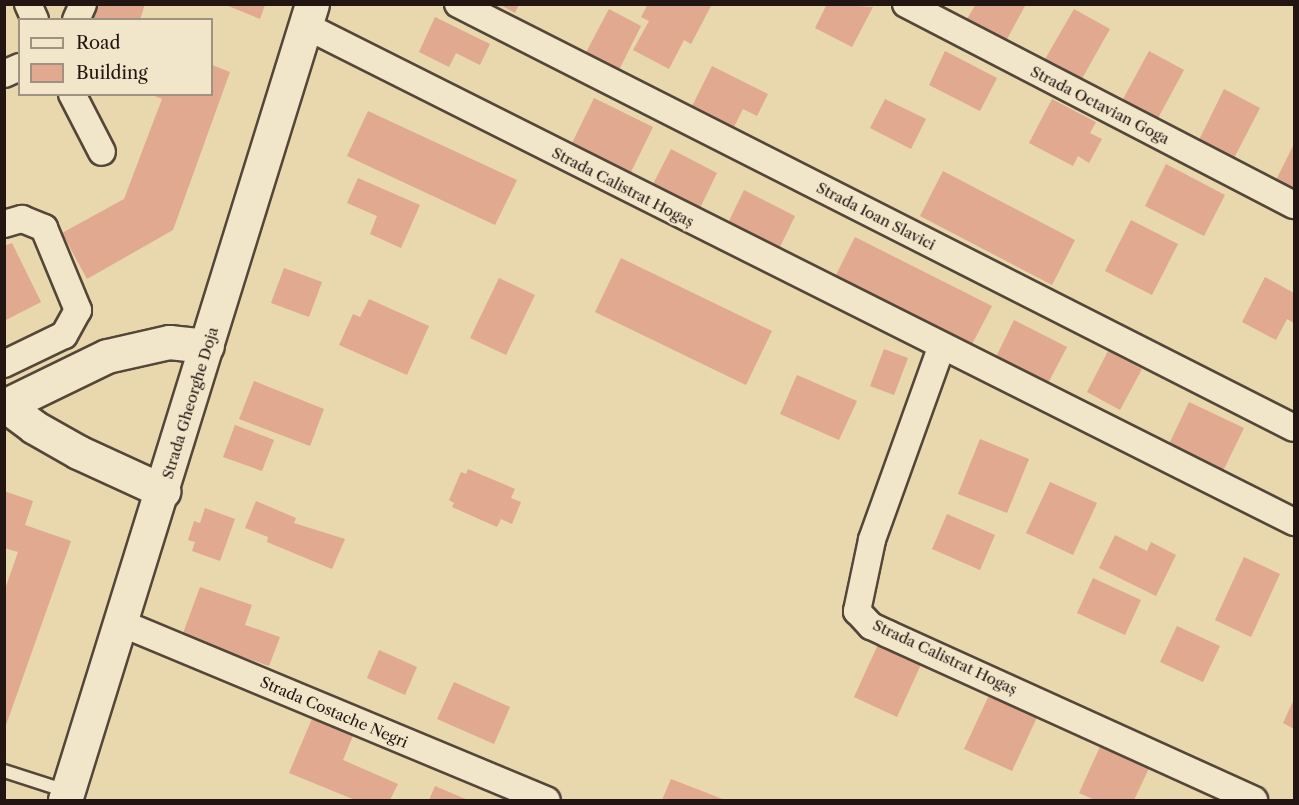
<!DOCTYPE html>
<html>
<head>
<meta charset="utf-8">
<style>
	body { margin:0 }
	#map { position:relative; width:1299px; height:805px; overflow:hidden; background:#e9d7ad; font-family:"Libre Caslon Text",serif }
	div>[style] { position:absolute }
	.building>* { inset:0; background:#e0a990 }
	.roads { filter:drop-shadow(2px 0 #544639) drop-shadow(-2px 0 #544639) drop-shadow(0 2px #544639) drop-shadow(0 -2px #544639) }
	.lane>* { height:12px; margin:-6px; padding:0 6px; transform-origin:6px; border-radius:6px; background:#f1e5ca }
	.street>* { height:26px; margin:-13px; padding:0 13px; transform-origin:13px; border-radius:13px; background:#f1e5ca }
	.secondary>* { height:33px; margin:-16.5px; padding:0 16.5px; transform-origin:16.5px; border-radius:16.5px; background:#f1e5ca }
	span { translate:-50% -50%; white-space:nowrap; text-align:center; line-height:1.15; -webkit-text-stroke:4.5px #f1e5ca; paint-order:stroke }
	.street-label { font-size:15px; color:#231612 }
	.frame { position:absolute; inset:0; border:6px solid #231612; pointer-events:none }
	.legend { position:absolute; left:18px; top:18px; width:195px; height:78px; box-sizing:border-box; background:#f1e5ca; border:2px solid #9f9280; margin:0; padding:8px 10px; list-style:none; font-size:18px; color:#231612 }
	.legend li { display:flex; align-items:center; gap:12px; height:30px }
	.legend b { width:30px; border:2px solid #9f9280 }
</style>
</head>
<body>
<div id="map">
	<div class="building">
		<i style="clip-path:polygon(94px 4px,145px 4px,140px 20px,89px 20px)"></i>
		<i style="clip-path:polygon(499px 4px,519px 4px,515px 13px)"></i>
		<i style="clip-path:polygon(648px 4px,712px 4px,691px 44px,684px 40px,669px 69px,633px 50px,649px 21px,641px 17px)"></i>
		<i style="clip-path:polygon(827px 4px,873px 7px,852px 47px,815px 28px)"></i>
		<i style="clip-path:polygon(976px 4px,1026px 4px,1006px 41px,967px 19px)"></i>
		<i style="clip-path:polygon(226px 5px,265px 5px,260px 19px)"></i>
		<i style="clip-path:polygon(609px 9px,641px 26px,617px 74px,584px 56px)"></i>
		<i style="clip-path:polygon(1074px 9px,1110px 29px,1080px 82px,1044px 61px)"></i>
		<i style="clip-path:polygon(435px 17px,490px 44px,480px 65px,456px 53px,449px 67px,419px 52px)"></i>
		<i style="clip-path:polygon(945px 51px,997px 78px,980px 111px,929px 85px)"></i>
		<i style="clip-path:polygon(1149px 51px,1184px 70px,1157px 120px,1122px 101px)"></i>
		<i style="clip-path:polygon(212px 65px,230px 72px,173px 230px,87px 279px,62px 233px,124px 199px,162px 99px,150px 94px,212px 94px)"></i>
		<i style="clip-path:polygon(712px 66px,768px 94px,757px 116px,743px 109px,730px 135px,688px 114px)"></i>
		<i style="clip-path:polygon(1224px 89px,1260px 108px,1233px 160px,1198px 142px)"></i>
		<i style="clip-path:polygon(594px 98px,653px 127px,631px 172px,572px 143px)"></i>
		<i style="clip-path:polygon(885px 99px,926px 119px,911px 149px,870px 128px)"></i>
		<i style="clip-path:polygon(1052px 99px,1096px 122px,1090px 133px,1102px 139px,1089px 163px,1078px 156px,1073px 166px,1029px 143px)"></i>
		<i style="clip-path:polygon(368px 111px,517px 180px,495px 225px,347px 156px)"></i>
		<i style="clip-path:polygon(1294px 144px,1294px 189px,1276px 180px)"></i>
		<i style="clip-path:polygon(671px 149px,717px 173px,699px 210px,652px 186px)"></i>
		<i style="clip-path:polygon(1166px 164px,1225px 195px,1204px 236px,1145px 206px)"></i>
		<i style="clip-path:polygon(943px 171px,1075px 240px,1052px 285px,920px 216px)"></i>
		<i style="clip-path:polygon(358px 178px,420px 205px,401px 248px,370px 234px,377px 216px,347px 203px)"></i>
		<i style="clip-path:polygon(744px 190px,795px 216px,778px 251px,727px 225px)"></i>
		<i style="clip-path:polygon(1131px 220px,1178px 244px,1152px 295px,1105px 271px)"></i>
		<i style="clip-path:polygon(855px 237px,992px 306px,968px 352px,832px 283px)"></i>
		<i style="clip-path:polygon(12px 243px,41px 302px,4px 321px,4px 246px)"></i>
		<i style="clip-path:polygon(621px 258px,772px 331px,746px 385px,595px 312px)"></i>
		<i style="clip-path:polygon(284px 268px,322px 282px,309px 317px,271px 303px)"></i>
		<i style="clip-path:polygon(1265px 277px,1294px 293px,1294px 323px,1287px 319px,1276px 340px,1242px 322px)"></i>
		<i style="clip-path:polygon(499px 278px,535px 295px,506px 355px,470px 338px)"></i>
		<i style="clip-path:polygon(369px 299px,429px 326px,407px 375px,339px 345px,353px 314px,360px 317px)"></i>
		<i style="clip-path:polygon(1014px 320px,1067px 347px,1046px 387px,994px 361px)"></i>
		<i style="clip-path:polygon(884px 349px,908px 358px,894px 395px,870px 386px)"></i>
		<i style="clip-path:polygon(1108px 351px,1142px 369px,1120px 410px,1087px 392px)"></i>
		<i style="clip-path:polygon(797px 375px,857px 401px,839px 440px,780px 414px)"></i>
		<i style="clip-path:polygon(254px 381px,324px 409px,310px 446px,239px 419px)"></i>
		<i style="clip-path:polygon(1189px 402px,1244px 428px,1223px 471px,1169px 444px)"></i>
		<i style="clip-path:polygon(235px 425px,274px 440px,262px 471px,223px 457px)"></i>
		<i style="clip-path:polygon(980px 439px,1029px 459px,1007px 513px,958px 494px)"></i>
		<i style="clip-path:polygon(468px 469px,515px 489px,511px 498px,521px 502px,512px 524px,501px 519px,497px 527px,452px 507px,454px 503px,449px 500px,461px 472px,466px 474px)"></i>
		<i style="clip-path:polygon(1050px 482px,1097px 503px,1073px 555px,1026px 533px)"></i>
		<i style="clip-path:polygon(4px 491px,33px 501px,25px 525px,71px 541px,5px 728px,4px 592px,18px 552px,4px 548px)"></i>
		<i style="clip-path:polygon(256px 501px,296px 518px,294px 523px,345px 539px,332px 569px,267px 542px,268px 537px,245px 528px)"></i>
		<i style="clip-path:polygon(205px 508px,235px 519px,220px 561px,192px 551px,195px 542px,188px 540px,194px 521px,200px 523px)"></i>
		<i style="clip-path:polygon(947px 514px,995px 535px,980px 570px,932px 549px)"></i>
		<i style="clip-path:polygon(1115px 535px,1147px 551px,1151px 542px,1176px 555px,1156px 596px,1099px 568px)"></i>
		<i style="clip-path:polygon(1244px 557px,1280px 574px,1251px 637px,1215px 620px)"></i>
		<i style="clip-path:polygon(1093px 578px,1141px 600px,1125px 635px,1077px 613px)"></i>
		<i style="clip-path:polygon(200px 587px,252px 605px,245px 625px,280px 637px,269px 666px,182px 636px)"></i>
		<i style="clip-path:polygon(1177px 626px,1220px 646px,1203px 682px,1160px 662px)"></i>
		<i style="clip-path:polygon(881px 638px,924px 658px,897px 717px,854px 697px)"></i>
		<i style="clip-path:polygon(379px 650px,417px 667px,405px 695px,367px 678px)"></i>
		<i style="clip-path:polygon(454px 682px,510px 707px,494px 744px,437px 719px)"></i>
		<i style="clip-path:polygon(991px 691px,1039px 713px,1012px 771px,964px 749px)"></i>
		<i style="clip-path:polygon(1294px 699px,1294px 729px,1283px 723px)"></i>
		<i style="clip-path:polygon(314px 714px,355px 731px,343px 760px,398px 784px,390px 800px,355px 800px,289px 773px)"></i>
		<i style="clip-path:polygon(1103px 740px,1152px 762px,1134px 800px,1095px 800px,1079px 793px)"></i>
		<i style="clip-path:polygon(671px 779px,725px 800px,662px 800px)"></i>
		<i style="clip-path:polygon(435px 786px,468px 800px,429px 800px)"></i>
	</div>
	<div class="roads">
		<div class="lane">
			<i style="left:4px;top:771px;width:65px;rotate:17.9deg"></i>
		</div>
		<div class="street">
			<i style="left:28px;top:4px;width:17px;rotate:66deg"></i>
			<i style="left:458px;top:4px;width:937px;rotate:26.89deg"></i>
			<i style="left:906px;top:4px;width:437px;rotate:27.4deg"></i>
			<i style="left:76px;top:20px;width:17px;rotate:-66deg"></i>
			<i style="left:306px;top:26px;width:1106px;rotate:26.66deg"></i>
			<i style="left:4px;top:74px;width:17px;rotate:-24deg"></i>
			<i style="left:72px;top:94px;width:65px;rotate:62.7deg"></i>
			<i style="left:4px;top:224px;width:19px;rotate:-16deg"></i>
			<i style="left:22px;top:219px;width:24px;rotate:22deg"></i>
			<i style="left:44px;top:228px;width:89px;rotate:67.5deg"></i>
			<i style="left:78px;top:310px;width:29px;rotate:119deg"></i>
			<i style="left:64px;top:335px;width:67px;rotate:154.2deg"></i>
			<i style="left:941px;top:348px;width:204px;rotate:109.8deg"></i>
			<i style="left:872px;top:540px;width:73px;rotate:101.9deg"></i>
			<i style="left:857px;top:611px;width:21px;rotate:47deg"></i>
			<i style="left:871px;top:626px;width:19px;rotate:25deg"></i>
			<i style="left:888px;top:634px;width:402px;rotate:24.4deg"></i>
			<i style="left:121px;top:623px;width:461px;rotate:22.6deg"></i>
		</div>
		<div class="secondary">
			<i style="left:5px;top:405px;width:36px;rotate:37deg"></i>
			<i style="left:34px;top:427px;width:51px;rotate:29.6deg"></i>
			<i style="left:78px;top:452px;width:94px;rotate:24.6deg"></i>
			<i style="left:4px;top:406px;width:114px;rotate:-25.9deg"></i>
			<i style="left:107px;top:356px;width:64px;rotate:-12.7deg"></i>
			<i style="left:169px;top:342px;width:38px;rotate:6deg"></i>
			<i style="left:65px;top:800px;width:833px;rotate:-72.76deg"></i>
		</div>
	</div>
	<div class="street-label">
		<span style="left:1100px;top:105px;rotate:27deg">Strada Octavian Goga</span>
		<span style="left:623px;top:187px;rotate:27deg">Strada Calistrat Hogaș</span>
		<span style="left:876px;top:216px;rotate:27deg">Strada Ioan Slavici</span>
		<span style="left:190px;top:403px;rotate:-73deg">Strada Gheorghe Doja</span>
		<span style="left:945px;top:657px;rotate:25deg">Strada Calistrat Hogaș</span>
		<span style="left:334px;top:712px;rotate:23deg">Strada Costache Negri</span>
	</div>
	<div class="frame"></div>
	<ul class="legend">
	<li><b style="height:8px;background:#f1e5ca"></b>Road</li>
	<li><b style="height:16px;background:#e0a990"></b>Building</li>
	</ul>
</div>
</body>
</html>
